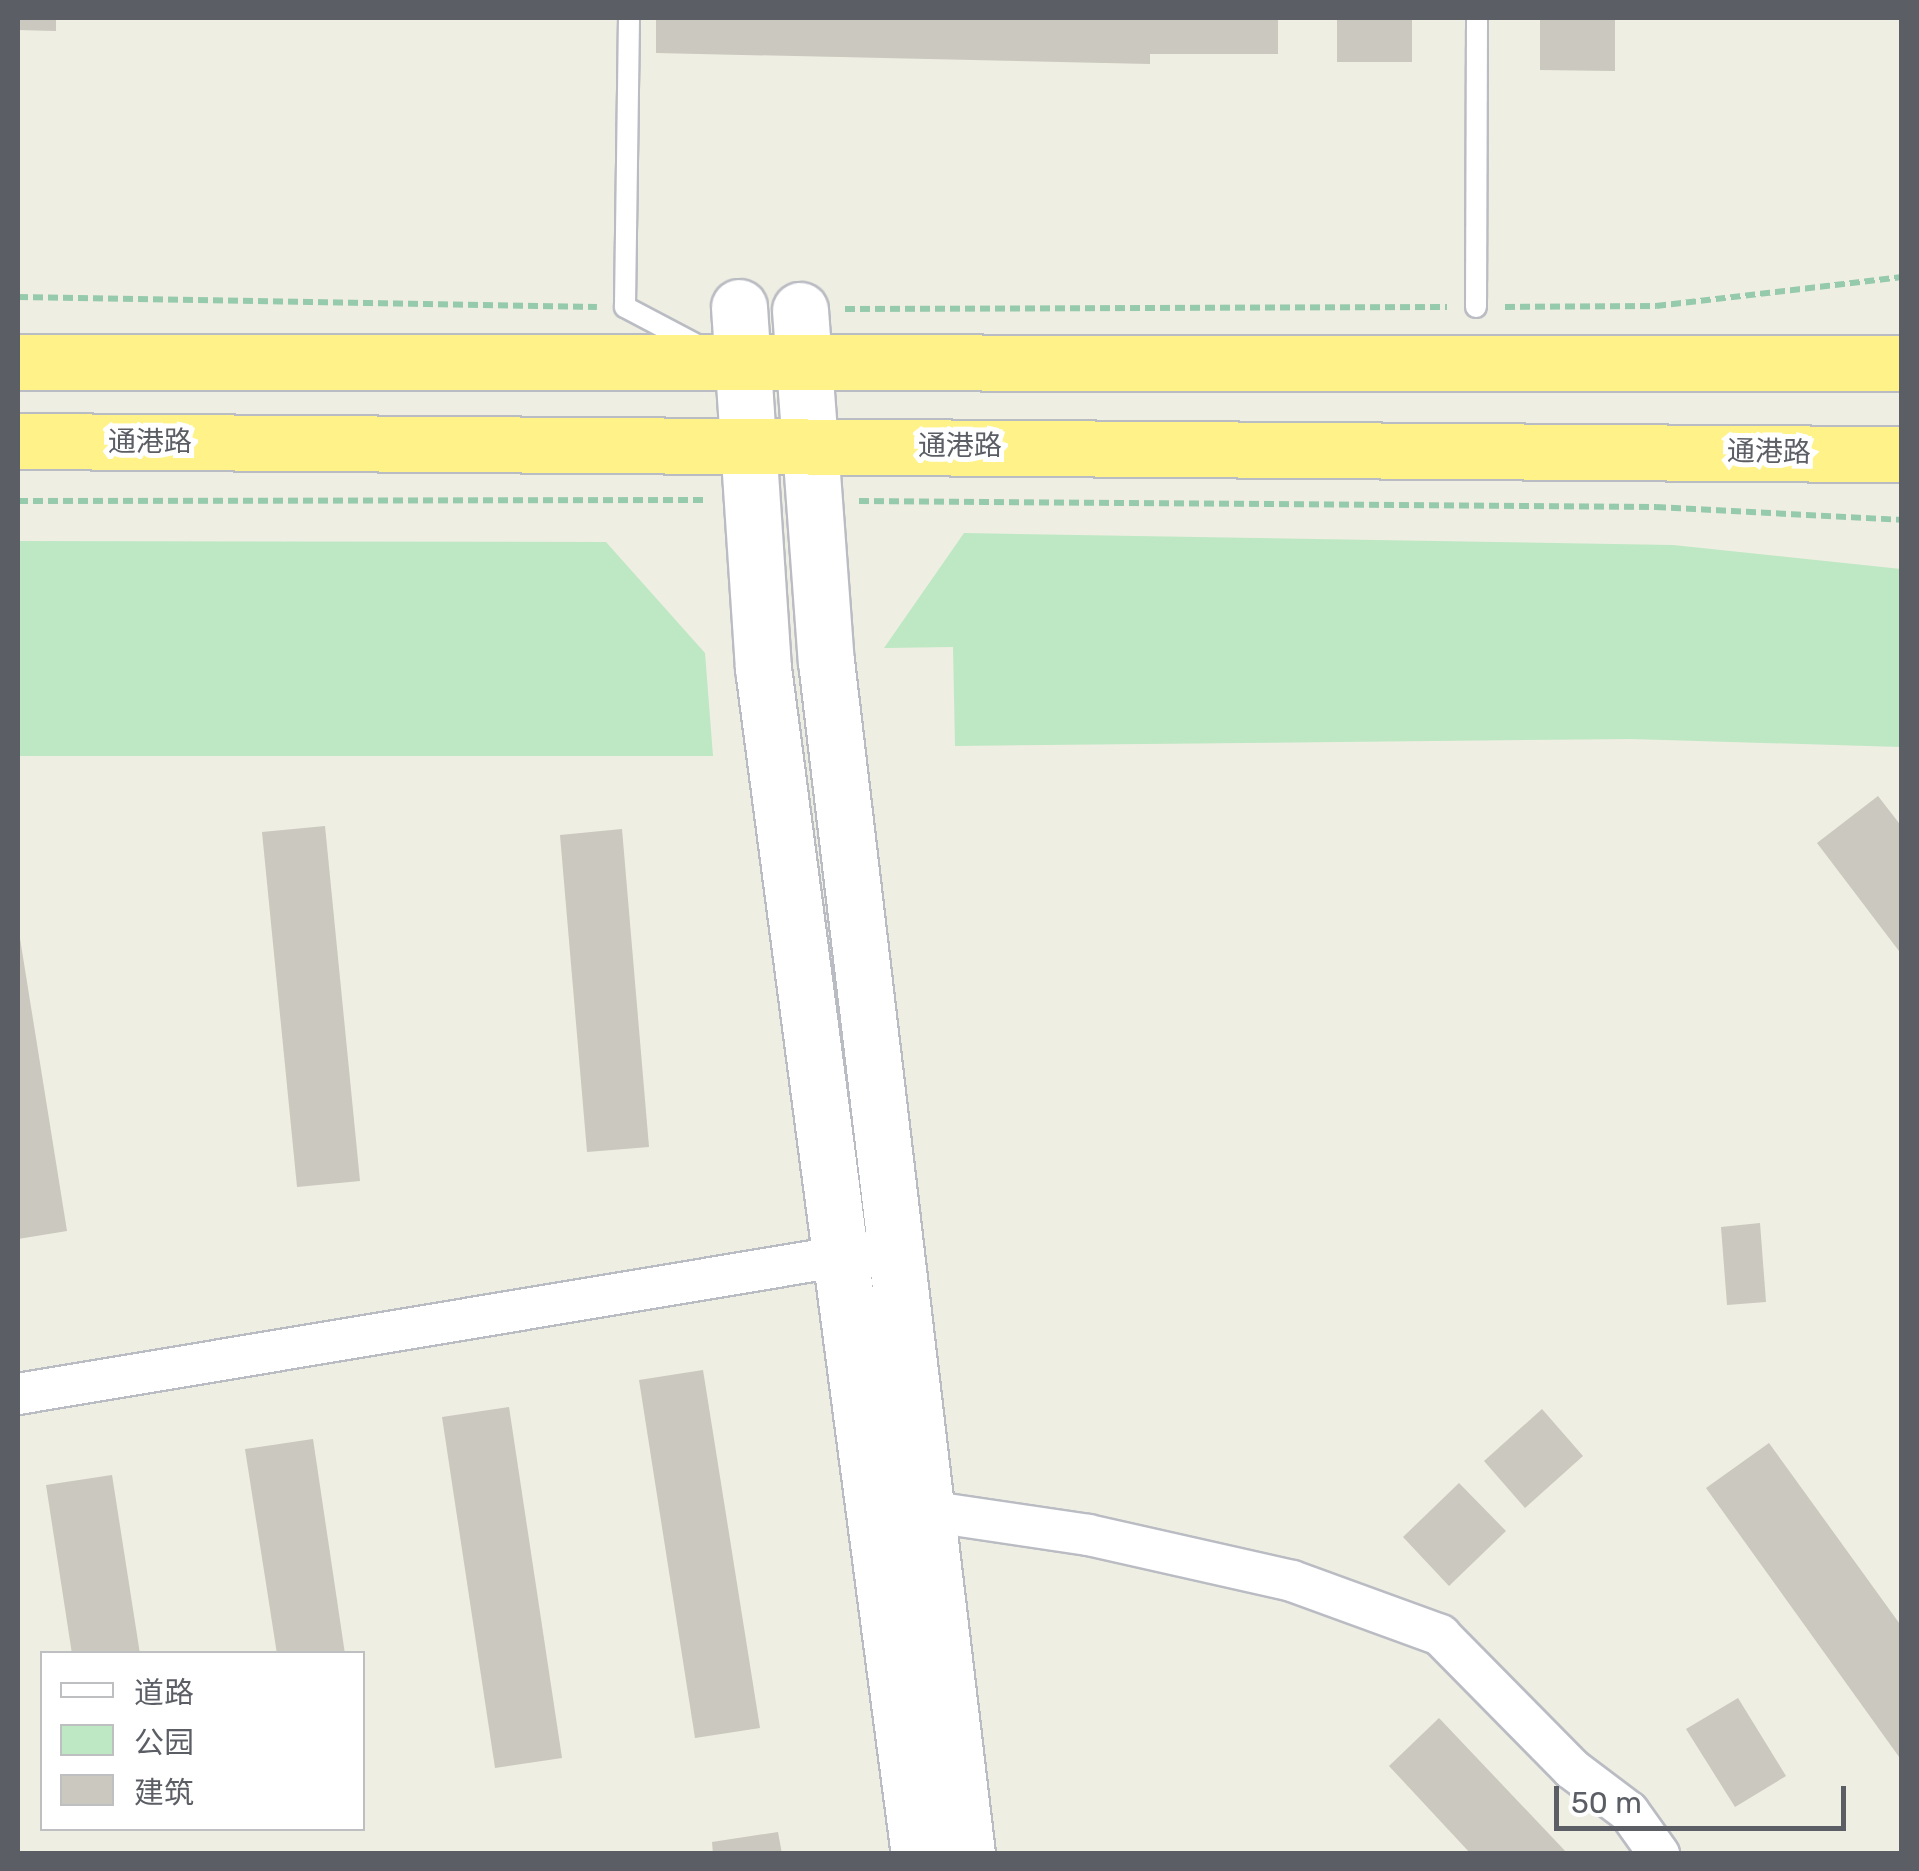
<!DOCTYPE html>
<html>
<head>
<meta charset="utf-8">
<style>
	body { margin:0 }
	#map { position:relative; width:1919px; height:1871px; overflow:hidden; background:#efeee2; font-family:Rubik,"Noto Sans SC",sans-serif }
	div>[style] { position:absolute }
	.green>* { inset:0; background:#bde8c3 }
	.building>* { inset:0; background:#cac8bf }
	.path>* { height:6px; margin-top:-3px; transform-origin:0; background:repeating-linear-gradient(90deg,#95caac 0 10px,transparent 0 15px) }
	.roads { filter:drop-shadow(2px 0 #babcc3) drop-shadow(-2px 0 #babcc3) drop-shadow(0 2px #babcc3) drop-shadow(0 -2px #babcc3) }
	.lane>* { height:20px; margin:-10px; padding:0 10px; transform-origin:10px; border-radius:10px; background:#fff }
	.street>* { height:40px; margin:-20px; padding:0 20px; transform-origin:20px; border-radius:20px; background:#fff }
	.secondary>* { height:55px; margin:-27.5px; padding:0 27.5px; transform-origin:27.5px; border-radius:27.5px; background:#fff }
	.highway>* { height:55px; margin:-27.5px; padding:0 27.5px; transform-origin:27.5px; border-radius:27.5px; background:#fff289 }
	span { translate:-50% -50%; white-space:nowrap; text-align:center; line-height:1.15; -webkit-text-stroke:10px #fff; paint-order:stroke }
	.street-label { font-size:28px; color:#5b5e65 }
	.frame { position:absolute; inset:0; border:20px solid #5b5e65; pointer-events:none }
	.legend { position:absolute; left:40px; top:1651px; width:325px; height:180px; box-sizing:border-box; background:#fff; border:2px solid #bdbfc1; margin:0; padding:12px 18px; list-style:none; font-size:30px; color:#5b5e65 }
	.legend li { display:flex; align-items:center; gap:20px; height:50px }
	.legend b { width:50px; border:2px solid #bdbfc1 }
	.scale { position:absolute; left:1554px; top:1786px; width:292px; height:45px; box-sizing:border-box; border:5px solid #5b5e65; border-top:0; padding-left:12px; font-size:30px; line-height:35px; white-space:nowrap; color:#5b5e65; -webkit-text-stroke:8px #fff; paint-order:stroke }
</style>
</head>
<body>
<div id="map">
	<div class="green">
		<i style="clip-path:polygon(964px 533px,1673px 545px,1901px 569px,1901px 747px,1631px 739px,955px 746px,953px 647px,884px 648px)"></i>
		<i style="clip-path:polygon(18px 541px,606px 542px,705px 653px,713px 756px,18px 756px)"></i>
	</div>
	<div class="building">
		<i style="clip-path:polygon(18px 18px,56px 18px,56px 31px,18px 30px)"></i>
		<i style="clip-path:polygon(656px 18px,1278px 18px,1278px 54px,1150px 54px,1150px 64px,656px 53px)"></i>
		<i style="clip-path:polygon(1337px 18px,1412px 18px,1412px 62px,1337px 62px)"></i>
		<i style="clip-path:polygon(1540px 18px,1615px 18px,1615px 71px,1540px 70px)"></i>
		<i style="clip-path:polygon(1878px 796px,1902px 827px,1902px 955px,1817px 843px)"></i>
		<i style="clip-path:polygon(325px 826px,360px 1181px,297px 1187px,262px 832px)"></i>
		<i style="clip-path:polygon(622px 829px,649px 1147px,587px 1152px,560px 835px)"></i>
		<i style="clip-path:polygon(18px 926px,67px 1231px,18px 1239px)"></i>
		<i style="clip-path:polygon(1760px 1223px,1766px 1302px,1727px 1305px,1721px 1227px)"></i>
		<i style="clip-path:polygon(703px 1370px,760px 1728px,695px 1738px,639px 1380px)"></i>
		<i style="clip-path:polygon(509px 1407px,562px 1758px,495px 1768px,442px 1417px)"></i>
		<i style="clip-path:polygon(1542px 1409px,1583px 1456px,1525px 1508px,1484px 1461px)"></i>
		<i style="clip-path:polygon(313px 1439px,345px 1654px,277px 1654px,245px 1449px)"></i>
		<i style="clip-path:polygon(1769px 1443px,1902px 1627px,1902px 1761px,1706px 1488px)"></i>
		<i style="clip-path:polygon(112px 1475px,140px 1654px,72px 1654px,46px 1485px)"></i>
		<i style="clip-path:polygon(1459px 1483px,1506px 1531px,1449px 1586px,1403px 1537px)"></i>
		<i style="clip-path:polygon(1738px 1698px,1786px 1776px,1735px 1807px,1686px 1729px)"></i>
		<i style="clip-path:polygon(1439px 1718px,1568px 1854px,1471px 1854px,1389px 1766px)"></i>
		<i style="clip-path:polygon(778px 1832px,782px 1854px,713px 1854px,712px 1842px)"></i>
	</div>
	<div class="path">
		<i style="left:18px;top:297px;width:579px;rotate:0.99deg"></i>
		<i style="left:1505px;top:307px;width:151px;rotate:-0.4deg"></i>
		<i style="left:1656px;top:306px;width:248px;rotate:-6.7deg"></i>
		<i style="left:845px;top:309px;width:602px;rotate:-0.19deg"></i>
		<i style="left:18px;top:501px;width:688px;rotate:-0.08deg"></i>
		<i style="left:859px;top:501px;width:797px;rotate:0.43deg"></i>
		<i style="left:1656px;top:507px;width:246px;rotate:3deg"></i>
	</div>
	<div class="roads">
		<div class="lane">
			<i style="left:629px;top:18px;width:289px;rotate:90.8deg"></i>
			<i style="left:625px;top:307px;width:84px;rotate:27.8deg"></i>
			<i style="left:1476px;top:307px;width:289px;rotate:-89.8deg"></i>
		</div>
		<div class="street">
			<i style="left:18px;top:1394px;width:861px;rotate:-9.5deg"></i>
			<i style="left:926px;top:1511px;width:164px;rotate:8.4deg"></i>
			<i style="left:1088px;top:1535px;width:209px;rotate:12.7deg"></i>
			<i style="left:1292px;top:1581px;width:158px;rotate:20deg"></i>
			<i style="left:1440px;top:1635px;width:188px;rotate:45.4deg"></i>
			<i style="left:1572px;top:1769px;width:71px;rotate:37deg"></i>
			<i style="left:1629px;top:1812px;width:52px;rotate:54.5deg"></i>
		</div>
		<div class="secondary">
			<i style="left:739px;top:307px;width:362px;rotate:86.2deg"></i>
			<i style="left:763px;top:668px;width:1196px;rotate:82.51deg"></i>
			<i style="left:800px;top:310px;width:352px;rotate:85.8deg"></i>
			<i style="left:826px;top:661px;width:1201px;rotate:83.26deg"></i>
		</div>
		<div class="highway">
			<i style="left:18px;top:362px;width:1884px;rotate:0.03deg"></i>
			<i style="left:18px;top:441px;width:1884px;rotate:0.4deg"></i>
		</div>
	</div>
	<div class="street-label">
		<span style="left:150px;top:442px">通港路</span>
		<span style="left:960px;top:446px">通港路</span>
		<span style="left:1769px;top:452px;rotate:1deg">通港路</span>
	</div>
	<div class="frame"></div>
	<ul class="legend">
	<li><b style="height:12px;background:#fff"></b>道路</li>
	<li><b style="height:28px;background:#bde8c3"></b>公园</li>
	<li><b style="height:28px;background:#cac8bf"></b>建筑</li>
	</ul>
	<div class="scale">50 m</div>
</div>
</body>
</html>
